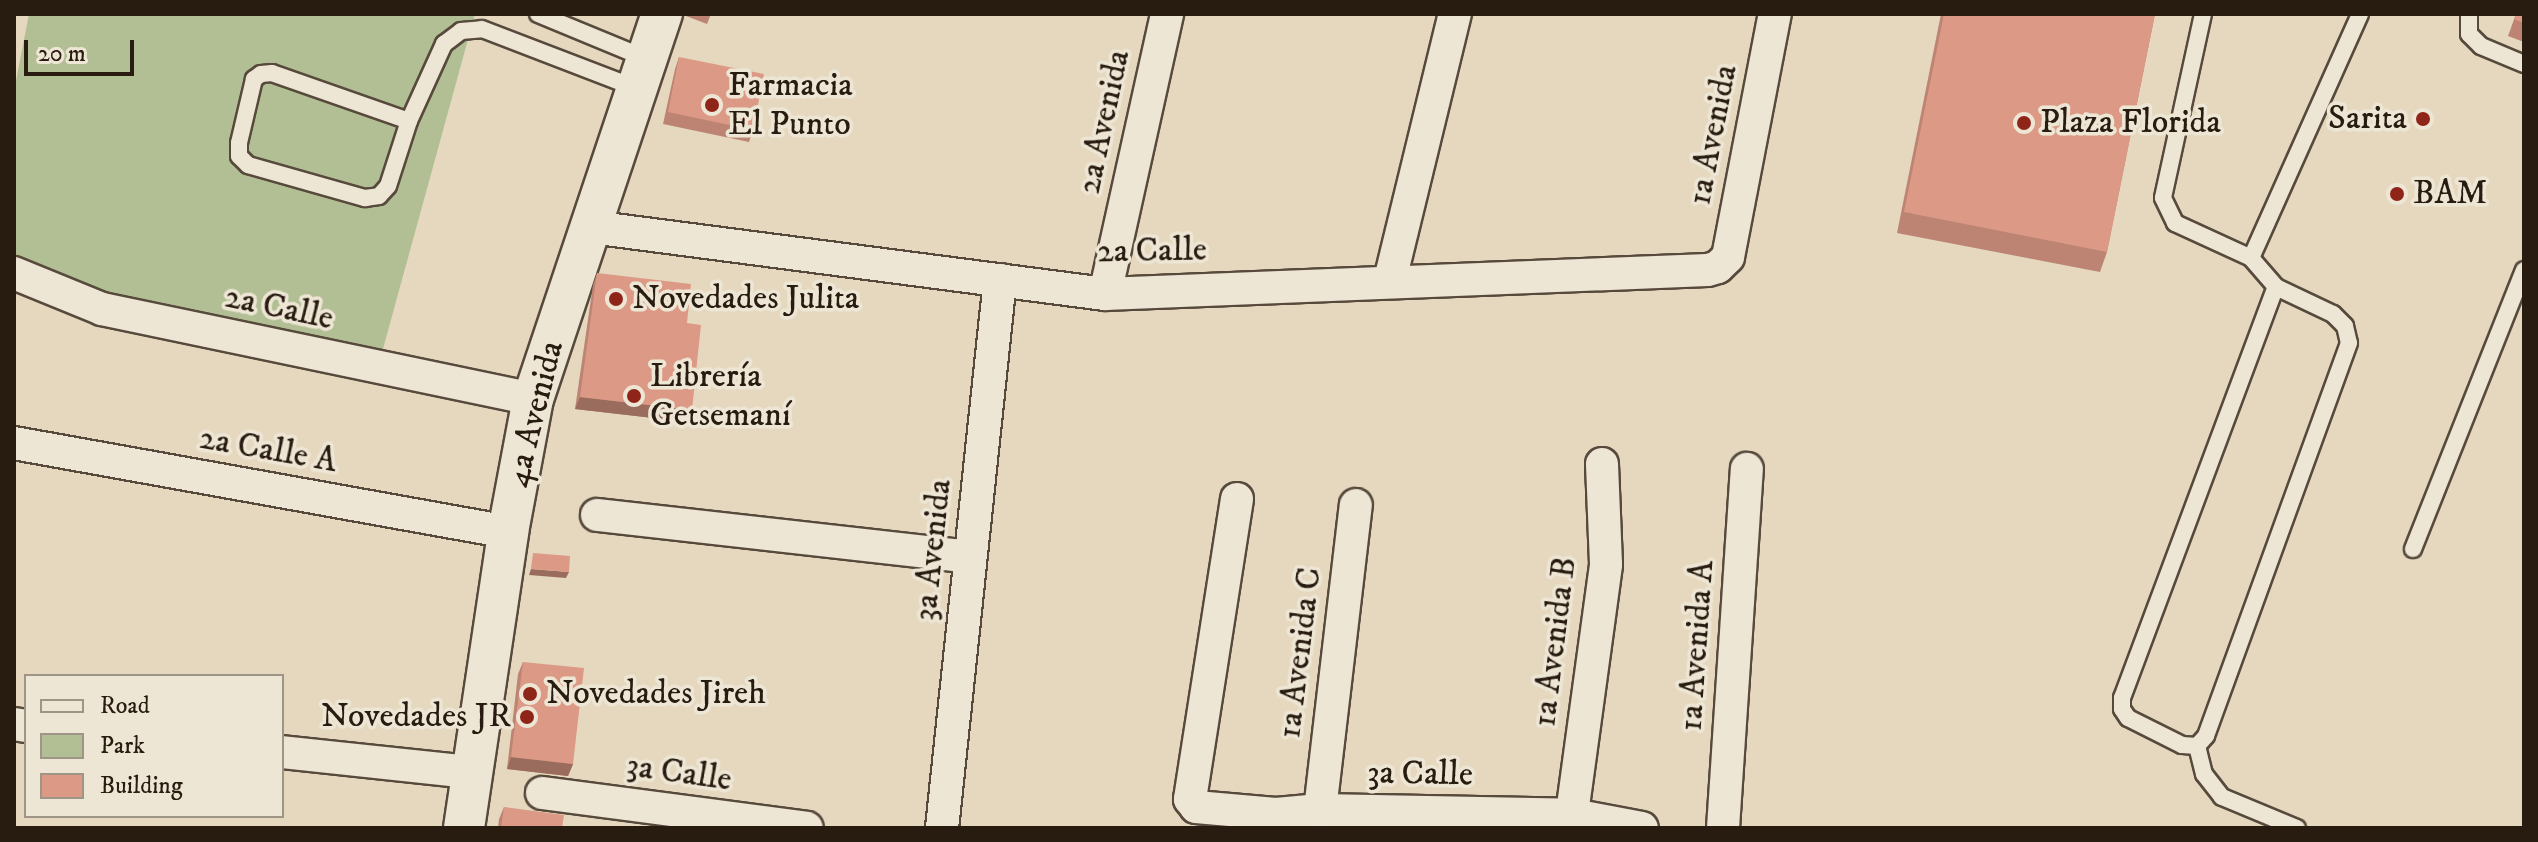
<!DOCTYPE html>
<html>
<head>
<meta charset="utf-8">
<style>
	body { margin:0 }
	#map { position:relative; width:2538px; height:842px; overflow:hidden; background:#e5d8bf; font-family:"IM FELL DW Pica",serif }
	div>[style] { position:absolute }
	.green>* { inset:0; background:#b2bf94 }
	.roads { filter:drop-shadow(2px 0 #574a3c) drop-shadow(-2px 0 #574a3c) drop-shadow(0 2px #574a3c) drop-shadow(0 -2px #574a3c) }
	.service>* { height:16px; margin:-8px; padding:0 8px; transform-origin:8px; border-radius:8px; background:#eee6d5 }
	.minor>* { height:32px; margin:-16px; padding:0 16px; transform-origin:16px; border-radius:16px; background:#eee6d5 }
	.tertiary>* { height:40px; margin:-20px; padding:0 20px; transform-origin:20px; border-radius:20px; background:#eee6d5 }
	.wall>* { inset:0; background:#bd8473 }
	.shaded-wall>* { inset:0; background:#9a6c5e }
	.building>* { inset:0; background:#dc9a86 }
	.dots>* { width:22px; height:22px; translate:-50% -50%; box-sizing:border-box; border:4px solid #eee6d5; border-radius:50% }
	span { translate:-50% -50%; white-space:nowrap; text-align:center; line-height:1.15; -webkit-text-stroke:7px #eee6d5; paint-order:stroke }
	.poi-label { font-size:34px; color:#281b10 }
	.left { translate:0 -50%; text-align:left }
	.right { translate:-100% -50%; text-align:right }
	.street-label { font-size:34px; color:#281b10 }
	.frame { position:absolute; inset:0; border:16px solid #281b10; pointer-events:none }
	.legend { position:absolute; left:24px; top:674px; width:260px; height:144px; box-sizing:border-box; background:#eee6d5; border:2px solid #9f9586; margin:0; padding:10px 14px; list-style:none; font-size:24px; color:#281b10 }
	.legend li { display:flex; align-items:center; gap:16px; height:40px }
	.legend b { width:40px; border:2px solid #9f9586 }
	.scale { position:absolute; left:24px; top:40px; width:110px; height:36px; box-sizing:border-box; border:4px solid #281b10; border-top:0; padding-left:10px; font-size:24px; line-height:28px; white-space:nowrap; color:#281b10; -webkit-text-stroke:6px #eee6d5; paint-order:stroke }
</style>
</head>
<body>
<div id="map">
	<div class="green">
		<i style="clip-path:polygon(29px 14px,475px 14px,378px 367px,14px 269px,14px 91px)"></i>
	</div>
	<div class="roads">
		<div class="service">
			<i style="left:538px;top:14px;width:118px;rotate:22.4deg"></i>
			<i style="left:2203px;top:14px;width:188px;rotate:102.3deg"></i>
			<i style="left:2163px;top:198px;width:28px;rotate:64deg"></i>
			<i style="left:2175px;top:223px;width:84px;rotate:24.7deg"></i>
			<i style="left:2251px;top:258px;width:267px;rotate:-65.9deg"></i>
			<i style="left:2469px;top:14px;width:20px;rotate:90deg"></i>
			<i style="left:2469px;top:34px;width:17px;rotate:45deg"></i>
			<i style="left:2481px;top:46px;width:47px;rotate:22.7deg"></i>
			<i style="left:409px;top:121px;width:145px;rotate:-160.7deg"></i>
			<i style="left:272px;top:73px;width:11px;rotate:175deg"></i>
			<i style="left:261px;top:74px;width:9px;rotate:144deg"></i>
			<i style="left:254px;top:79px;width:66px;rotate:103.2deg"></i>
			<i style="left:239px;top:143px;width:13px;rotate:90deg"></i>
			<i style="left:239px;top:156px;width:13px;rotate:45deg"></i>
			<i style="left:248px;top:165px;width:122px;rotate:15.8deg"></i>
			<i style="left:365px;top:198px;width:14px;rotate:-8deg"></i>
			<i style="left:379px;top:196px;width:13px;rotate:-48deg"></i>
			<i style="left:388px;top:186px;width:68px;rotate:-72.1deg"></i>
			<i style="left:409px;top:121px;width:85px;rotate:-65.6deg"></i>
			<i style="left:444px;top:44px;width:21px;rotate:-37deg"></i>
			<i style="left:461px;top:31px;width:21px;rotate:-5deg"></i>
			<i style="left:482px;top:29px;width:165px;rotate:21deg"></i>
			<i style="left:2251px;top:258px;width:38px;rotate:49deg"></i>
			<i style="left:2276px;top:287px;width:63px;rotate:25.3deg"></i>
			<i style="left:2333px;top:314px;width:17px;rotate:45deg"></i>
			<i style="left:2345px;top:326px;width:17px;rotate:77deg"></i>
			<i style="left:2349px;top:343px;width:418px;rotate:110deg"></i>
			<i style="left:2206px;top:736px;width:13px;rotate:132deg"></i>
			<i style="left:2197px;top:746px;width:15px;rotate:-176deg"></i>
			<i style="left:2182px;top:745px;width:60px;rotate:-153.4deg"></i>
			<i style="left:2128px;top:718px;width:11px;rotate:-124deg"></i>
			<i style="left:2122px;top:709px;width:11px;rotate:-90deg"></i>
			<i style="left:2122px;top:698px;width:439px;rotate:-69.5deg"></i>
			<i style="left:2413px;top:549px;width:300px;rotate:-68.3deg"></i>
			<i style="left:2197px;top:746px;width:29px;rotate:76deg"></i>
			<i style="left:2204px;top:774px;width:29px;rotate:52deg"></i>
			<i style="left:2222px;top:797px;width:81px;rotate:22.5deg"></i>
		</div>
		<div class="minor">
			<i style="left:591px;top:227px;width:518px;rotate:7.43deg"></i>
			<i style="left:1105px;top:294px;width:603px;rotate:-2.28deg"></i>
			<i style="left:1708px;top:270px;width:10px;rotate:-17deg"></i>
			<i style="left:1718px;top:267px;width:14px;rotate:-45deg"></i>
			<i style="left:1728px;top:257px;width:248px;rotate:-79.1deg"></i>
			<i style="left:14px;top:273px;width:95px;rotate:22.2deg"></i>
			<i style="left:102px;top:309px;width:440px;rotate:11.8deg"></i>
			<i style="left:1390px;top:280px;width:274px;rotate:-76.3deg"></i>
			<i style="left:1105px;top:294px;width:287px;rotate:-77.5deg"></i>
			<i style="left:14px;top:443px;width:502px;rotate:10.21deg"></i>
			<i style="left:1237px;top:499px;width:304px;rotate:98.9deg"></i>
			<i style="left:1190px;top:799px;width:10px;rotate:53deg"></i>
			<i style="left:1196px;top:807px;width:80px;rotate:5deg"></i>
			<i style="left:1276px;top:814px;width:44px;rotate:-5.2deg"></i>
			<i style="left:1320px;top:810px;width:253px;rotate:1.1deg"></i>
			<i style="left:1573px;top:815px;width:70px;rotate:10.7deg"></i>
			<i style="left:597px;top:515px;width:375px;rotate:6.4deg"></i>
			<i style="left:14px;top:724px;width:12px;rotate:9deg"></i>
			<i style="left:282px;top:752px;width:189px;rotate:6.1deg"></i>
			<i style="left:542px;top:793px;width:267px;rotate:7.5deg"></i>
			<i style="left:1320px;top:810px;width:307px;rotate:-83.3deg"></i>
			<i style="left:942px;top:828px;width:551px;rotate:-83.96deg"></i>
			<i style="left:1570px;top:828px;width:266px;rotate:-82.2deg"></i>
			<i style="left:1606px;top:564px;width:100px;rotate:-92.3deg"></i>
			<i style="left:1723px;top:828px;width:360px;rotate:-86.2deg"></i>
		</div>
		<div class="tertiary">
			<i style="left:464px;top:828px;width:299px;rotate:-81.5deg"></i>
			<i style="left:508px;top:532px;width:135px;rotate:-79.4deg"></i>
			<i style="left:533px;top:399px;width:406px;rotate:-71.5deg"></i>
		</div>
	</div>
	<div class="wall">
		<i style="clip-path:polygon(687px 14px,711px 14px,707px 24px,686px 16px)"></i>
		<i style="clip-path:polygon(1941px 14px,2155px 14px,2107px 252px,2100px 272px,1897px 233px)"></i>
		<i style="clip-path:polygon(2516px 14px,2524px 14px,2524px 42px,2508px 36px)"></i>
		<i style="clip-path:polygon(679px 57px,753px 130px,749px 142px,663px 124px,675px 69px)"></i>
		<i style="clip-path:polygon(597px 273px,687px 323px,688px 422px,575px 409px,593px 285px)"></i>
		<i style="clip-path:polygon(523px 662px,573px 764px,568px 776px,507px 769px,518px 674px)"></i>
		<i style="clip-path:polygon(504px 807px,562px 828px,498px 828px,499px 819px)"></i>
	</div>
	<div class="shaded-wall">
		<i style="clip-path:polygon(580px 397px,692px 410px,688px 422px,575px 409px)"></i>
		<i style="clip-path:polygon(531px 569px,569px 572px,566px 578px,529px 575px)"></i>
		<i style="clip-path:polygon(511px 757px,573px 764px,568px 776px,507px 769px)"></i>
	</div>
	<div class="building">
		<i style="clip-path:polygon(1944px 14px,2155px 14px,2107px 252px,1904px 212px)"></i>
		<i style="clip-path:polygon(2516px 14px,2524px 14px,2524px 23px,2514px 19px)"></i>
		<i style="clip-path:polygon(679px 57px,764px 74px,753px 130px,668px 112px)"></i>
		<i style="clip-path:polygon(597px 273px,691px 284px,687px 323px,701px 325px,692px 410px,580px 397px)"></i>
		<i style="clip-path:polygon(533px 553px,570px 556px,569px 572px,531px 569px)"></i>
		<i style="clip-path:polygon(523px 662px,584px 668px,573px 764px,511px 757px)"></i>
		<i style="clip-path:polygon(504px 807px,564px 815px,562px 828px,501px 828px)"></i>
	</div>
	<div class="dots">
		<i style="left:712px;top:105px;background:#8f2418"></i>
		<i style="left:2423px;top:119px;background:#8f2418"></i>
		<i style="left:2024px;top:123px;background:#8f2418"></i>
		<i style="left:2397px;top:194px;background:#8f2418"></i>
		<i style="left:616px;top:299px;background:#8f2418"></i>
		<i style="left:634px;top:396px;background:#8f2418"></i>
		<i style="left:530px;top:694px;background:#8f2418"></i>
		<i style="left:527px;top:717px;background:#8f2418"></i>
	</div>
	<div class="poi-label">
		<span class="left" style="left:728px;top:105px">Farmacia<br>El Punto</span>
		<span class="right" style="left:2407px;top:119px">Sarita</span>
		<span class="left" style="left:2040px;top:123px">Plaza Florida</span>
		<span class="left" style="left:2413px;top:194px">BAM</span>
		<span class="left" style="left:632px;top:299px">Novedades Julita</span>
		<span class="left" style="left:650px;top:396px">Librería<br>Getsemaní</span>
		<span class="left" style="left:546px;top:694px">Novedades Jireh</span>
		<span class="right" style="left:511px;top:717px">Novedades JR</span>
	</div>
	<div class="street-label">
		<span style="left:1104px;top:122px;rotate:-78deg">2a Avenida</span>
		<span style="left:1713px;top:135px;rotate:-79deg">1a Avenida</span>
		<span style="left:1152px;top:251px;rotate:-1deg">2a Calle</span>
		<span style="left:279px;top:308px;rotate:12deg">2a Calle</span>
		<span style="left:535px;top:414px;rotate:-76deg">4a Avenida</span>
		<span style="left:268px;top:450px;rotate:10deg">2a Calle A</span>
		<span style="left:933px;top:550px;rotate:-84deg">3a Avenida</span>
		<span style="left:1555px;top:642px;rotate:-83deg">1a Avenida B</span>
		<span style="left:1697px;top:646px;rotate:-86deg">1a Avenida A</span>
		<span style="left:1300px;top:653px;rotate:-83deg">1a Avenida C</span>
		<span style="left:679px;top:773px;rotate:8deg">3a Calle</span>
		<span style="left:1420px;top:774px;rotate:1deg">3a Calle</span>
	</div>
	<div class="frame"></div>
	<ul class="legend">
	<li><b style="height:10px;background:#eee6d5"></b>Road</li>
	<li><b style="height:22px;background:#b2bf94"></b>Park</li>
	<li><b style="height:22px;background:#dc9a86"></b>Building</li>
	</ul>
	<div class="scale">20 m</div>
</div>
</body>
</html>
